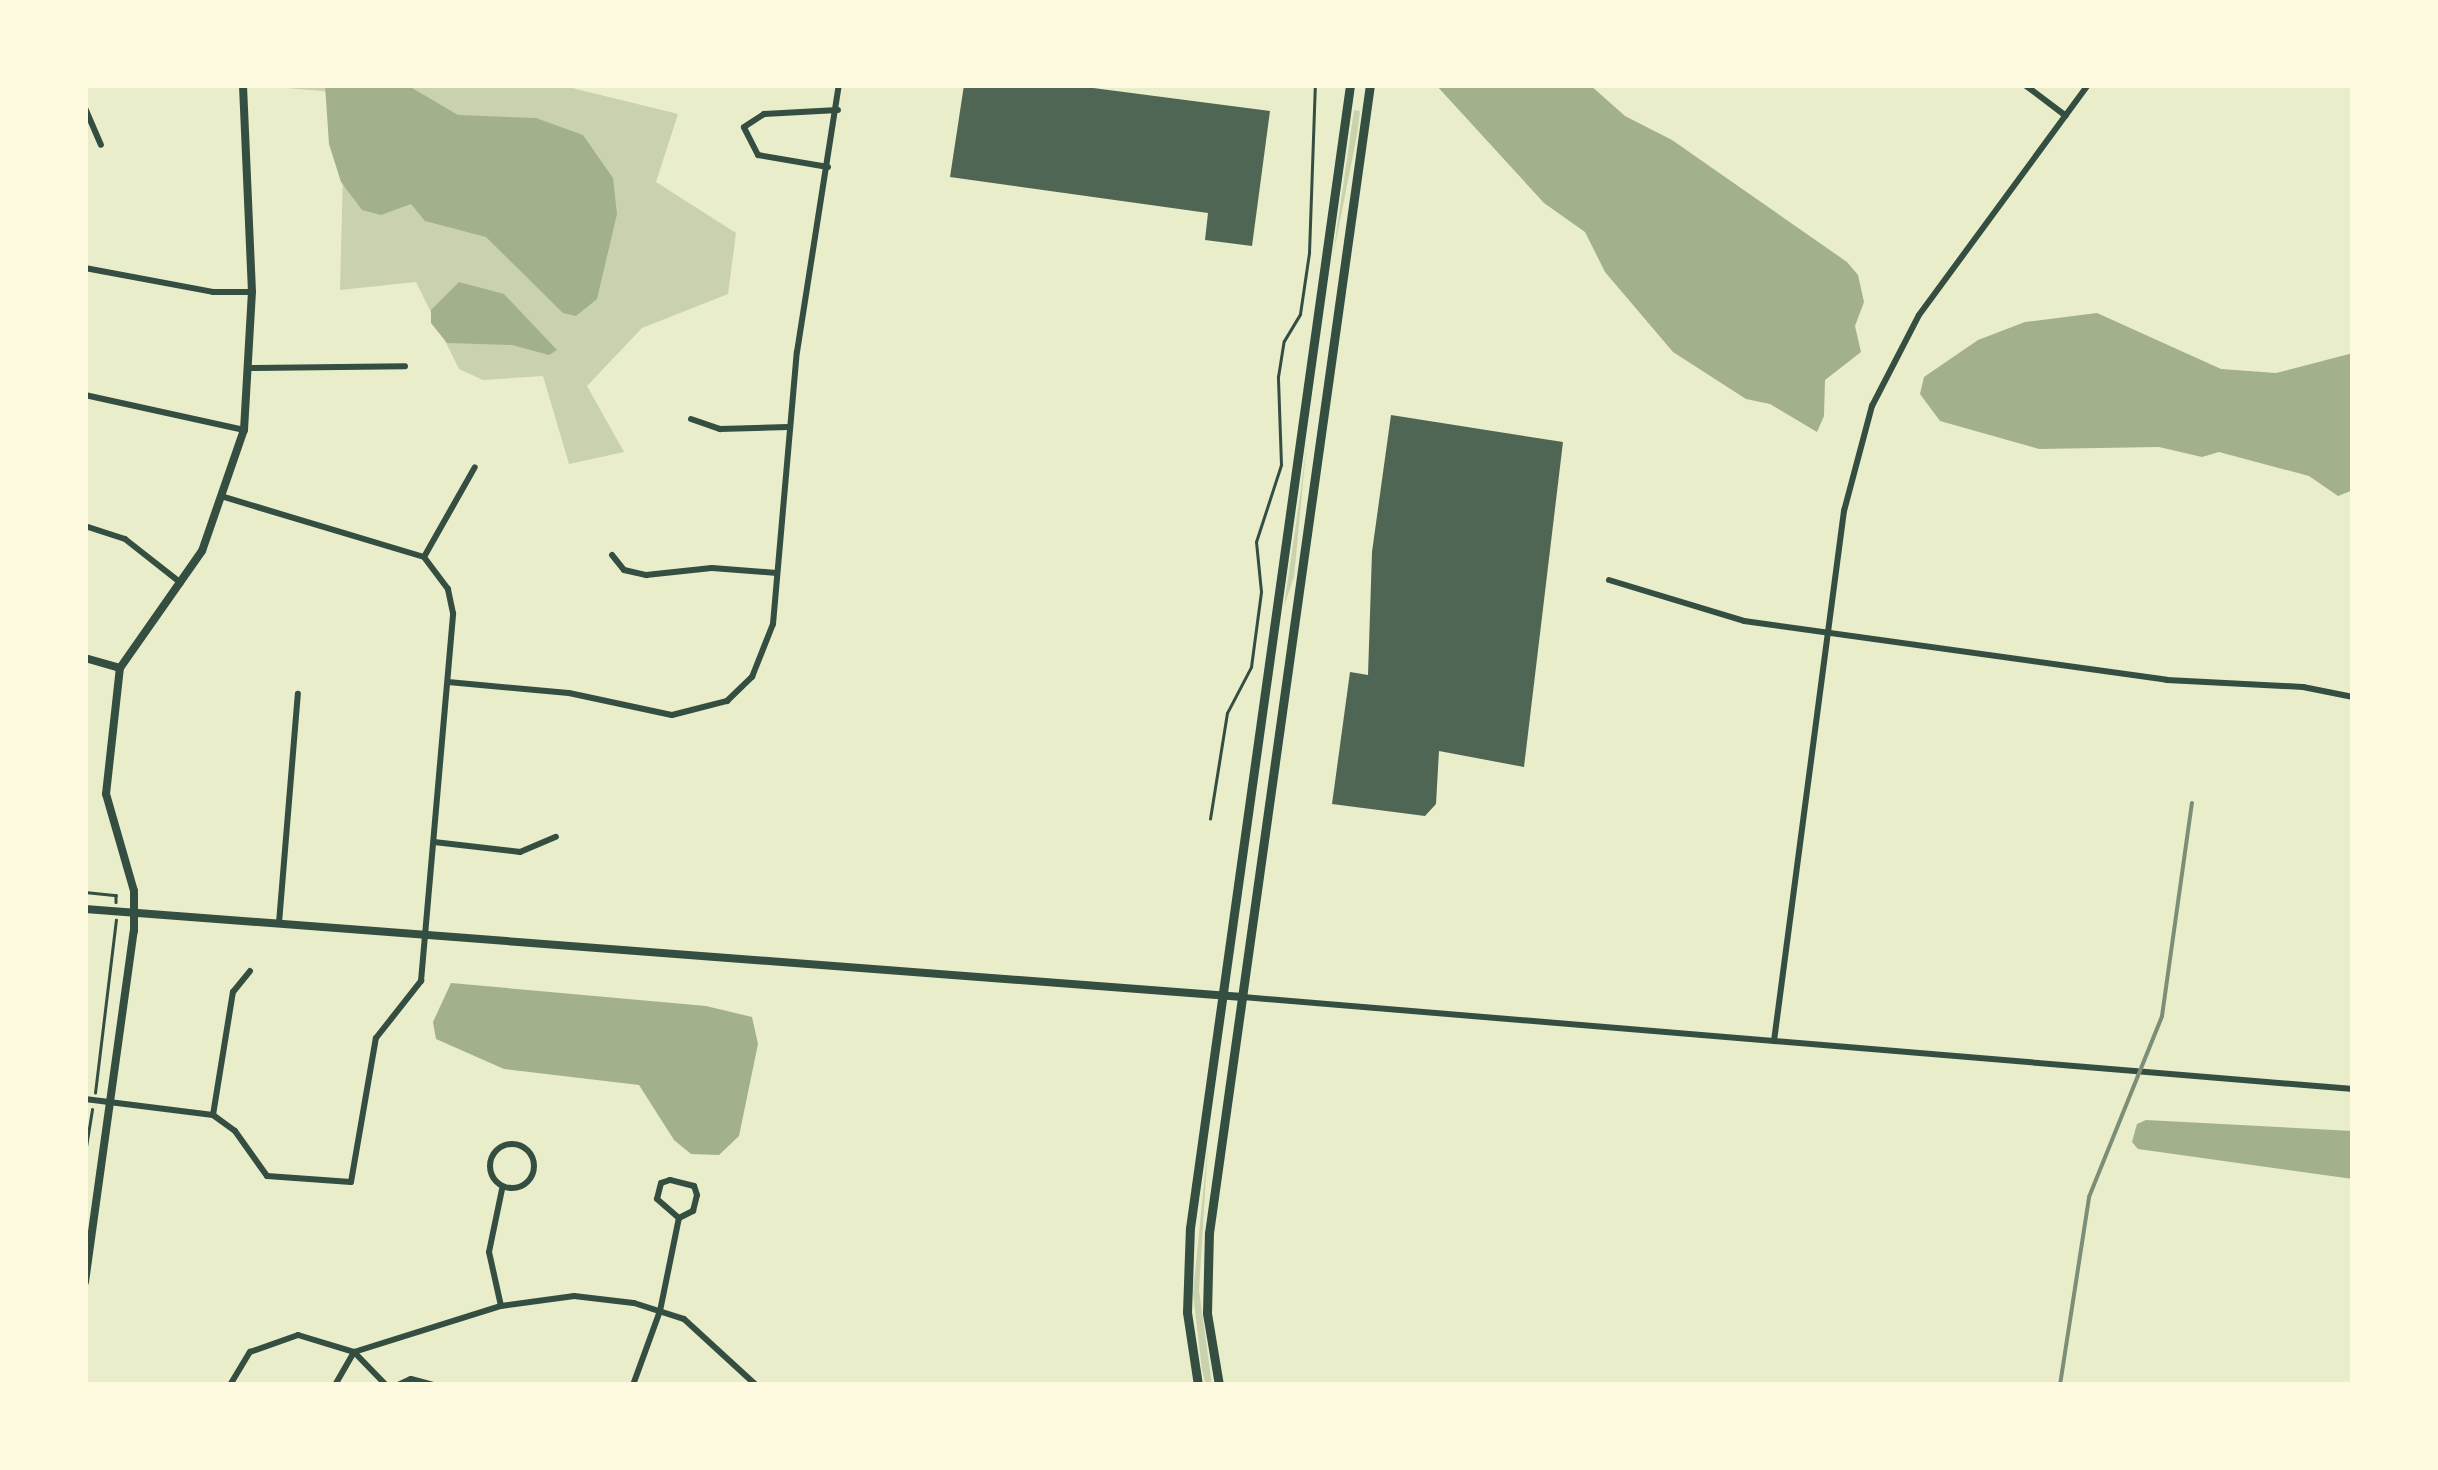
<!DOCTYPE html>
<html>
<head>
<meta charset="utf-8">
<style>
	body { margin:0 }
	#map { position:relative; width:2438px; height:1470px; overflow:hidden; background:#e9edc9; font-family:"Sofia Sans Condensed",sans-serif }
	div>[style] { position:absolute }
	.green>* { inset:0; background:#cad2ad }
	.water>* { inset:0; background:#a3b18a }
	.building>* { inset:0; background:#4f6655 }
	.path>* { height:2.5px; margin:-1.25px; padding:0 1.25px; transform-origin:1.25px; border-radius:1.25px; background:#344e41 }
	.minor>* { height:6px; margin:-3px; padding:0 3px; transform-origin:3px; border-radius:3px; background:#344e41 }
	.minor>.ring { margin:-3px; padding:0; box-sizing:content-box; background:none; border:6px solid #344e41; border-radius:50% }
	.tertiary>* { height:8px; margin:-4px; padding:0 4px; transform-origin:4px; border-radius:4px; background:#344e41 }
	.secondary>* { height:9px; margin:-4.5px; padding:0 4.5px; transform-origin:4.5px; border-radius:4.5px; background:#344e41 }
	.rail>* { height:4px; margin:-2px; padding:0 2px; transform-origin:2px; border-radius:2px; background:#7c8e77 }
	span { translate:-50% -50%; white-space:nowrap; text-align:center; line-height:1.15; -webkit-text-stroke:10px #fefae0; paint-order:stroke }
	.frame { position:absolute; inset:0; border:88px solid #fefae0; pointer-events:none }
</style>
</head>
<body>
<div id="map">
	<div class="green">
		<i style="clip-path:polygon(252px 85px,560px 85px,678px 114px,656px 182px,736px 233px,728px 294px,642px 328px,587px 386px,624px 452px,569px 464px,543px 376px,483px 380px,459px 369px,416px 282px,340px 290px,345px 93px)"></i>
		<i style="clip-path:polygon(1354px 110px,1360px 111px,1357px 135px,1333px 256px)"></i>
		<i style="clip-path:polygon(1307px 440px,1294px 577px,1284px 606px,1301px 489px)"></i>
		<i style="clip-path:polygon(1208px 1144px,1199px 1290px,1212px 1385px,1206px 1385px,1202px 1370px,1193px 1293px)"></i>
	</div>
	<div class="water">
		<i style="clip-path:polygon(325px 85px,407px 85px,458px 115px,536px 118px,583px 135px,613px 178px,617px 214px,597px 299px,576px 316px,563px 313px,486px 237px,425px 221px,411px 204px,381px 215px,362px 210px,341px 182px,329px 144px)"></i>
		<i style="clip-path:polygon(1436px 85px,1590px 85px,1625px 116px,1672px 140px,1847px 262px,1858px 275px,1864px 302px,1855px 326px,1861px 352px,1825px 380px,1824px 416px,1817px 432px,1770px 404px,1746px 399px,1673px 352px,1605px 272px,1585px 232px,1544px 203px)"></i>
		<i style="clip-path:polygon(459px 282px,504px 294px,557px 350px,549px 355px,512px 345px,447px 343px,431px 323px,431px 310px)"></i>
		<i style="clip-path:polygon(2097px 313px,2221px 369px,2276px 373px,2353px 353px,2353px 490px,2338px 496px,2309px 476px,2219px 452px,2202px 457px,2159px 447px,2039px 449px,1940px 421px,1920px 394px,1924px 377px,1978px 340px,2025px 322px)"></i>
		<i style="clip-path:polygon(451px 983px,706px 1006px,752px 1017px,758px 1044px,739px 1136px,719px 1155px,691px 1154px,674px 1140px,639px 1085px,504px 1069px,436px 1039px,433px 1022px)"></i>
		<i style="clip-path:polygon(2146px 1120px,2353px 1131px,2353px 1179px,2138px 1149px,2132px 1142px,2137px 1124px)"></i>
	</div>
	<div class="building">
		<i style="clip-path:polygon(964px 85px,1070px 85px,1270px 111px,1252px 246px,1205px 240px,1208px 213px,950px 177px)"></i>
		<i style="clip-path:polygon(1391px 415px,1563px 442px,1524px 767px,1439px 751px,1436px 804px,1425px 816px,1332px 804px,1350px 672px,1368px 675px,1372px 552px)"></i>
	</div>
	<div class="path">
		<i style="left:1210px;top:819px;width:107px;rotate:-80.9deg"></i>
		<i style="left:1227px;top:713px;width:52px;rotate:-62.4deg"></i>
		<i style="left:1251px;top:667px;width:76px;rotate:-82.4deg"></i>
		<i style="left:1261px;top:592px;width:50px;rotate:-95.7deg"></i>
		<i style="left:1256px;top:542px;width:81px;rotate:-72deg"></i>
		<i style="left:1281px;top:465px;width:88px;rotate:-92deg"></i>
		<i style="left:1278px;top:377px;width:36px;rotate:-81deg"></i>
		<i style="left:1284px;top:341px;width:31px;rotate:-59deg"></i>
		<i style="left:1300px;top:314px;width:62px;rotate:-81.6deg"></i>
		<i style="left:1309px;top:253px;width:168px;rotate:-88deg"></i>
		<i style="left:85px;top:892px;width:31px;rotate:6deg"></i>
		<i style="left:116px;top:895px;width:7px;rotate:90deg"></i>
		<i style="left:95px;top:1093px;width:174px;rotate:-83.1deg"></i>
		<i style="left:85px;top:1153px;width:44px;rotate:-80.8deg"></i>
	</div>
	<div class="minor">
		<i style="left:2025px;top:85px;width:51px;rotate:37.1deg"></i>
		<i style="left:85px;top:108px;width:40px;rotate:66.6deg"></i>
		<i style="left:828px;top:167px;width:71px;rotate:-170.3deg"></i>
		<i style="left:758px;top:155px;width:31px;rotate:-117deg"></i>
		<i style="left:744px;top:127px;width:24px;rotate:-33deg"></i>
		<i style="left:764px;top:114px;width:74px;rotate:-3.1deg"></i>
		<i style="left:85px;top:268px;width:130px;rotate:10.6deg"></i>
		<i style="left:213px;top:292px;width:39px"></i>
		<i style="left:252px;top:368px;width:153px;rotate:-0.7deg"></i>
		<i style="left:85px;top:395px;width:163px;rotate:12.4deg"></i>
		<i style="left:691px;top:419px;width:31px;rotate:19deg"></i>
		<i style="left:720px;top:429px;width:68px;rotate:-1.7deg"></i>
		<i style="left:85px;top:526px;width:42px;rotate:18deg"></i>
		<i style="left:125px;top:539px;width:71px;rotate:38.2deg"></i>
		<i style="left:612px;top:555px;width:19px;rotate:51deg"></i>
		<i style="left:624px;top:570px;width:23px;rotate:13deg"></i>
		<i style="left:646px;top:575px;width:66px;rotate:-6.1deg"></i>
		<i style="left:712px;top:568px;width:65px;rotate:4.4deg"></i>
		<i style="left:424px;top:557px;width:103px;rotate:-60.5deg"></i>
		<i style="left:1609px;top:580px;width:141px;rotate:16.9deg"></i>
		<i style="left:1744px;top:621px;width:427px;rotate:7.9deg"></i>
		<i style="left:2167px;top:680px;width:136px;rotate:2.9deg"></i>
		<i style="left:2303px;top:687px;width:51px;rotate:11.3deg"></i>
		<i style="left:448px;top:682px;width:121px;rotate:5.2deg"></i>
		<i style="left:569px;top:693px;width:105px;rotate:12.1deg"></i>
		<i style="left:672px;top:715px;width:57px;rotate:-14.3deg"></i>
		<i style="left:727px;top:701px;width:35px;rotate:-44deg"></i>
		<i style="left:752px;top:677px;width:57px;rotate:-68.4deg"></i>
		<i style="left:773px;top:624px;width:273px;rotate:-85deg"></i>
		<i style="left:797px;top:352px;width:270px;rotate:-81.1deg"></i>
		<i style="left:434px;top:842px;width:87px;rotate:6.6deg"></i>
		<i style="left:520px;top:852px;width:39px;rotate:-23deg"></i>
		<i style="left:279px;top:923px;width:230px;rotate:-85.3deg"></i>
		<i style="left:1243px;top:997px;width:1114px;rotate:4.74deg"></i>
		<i style="left:1774px;top:1041px;width:535px;rotate:-82.48deg"></i>
		<i style="left:1844px;top:511px;width:109px;rotate:-75.1deg"></i>
		<i style="left:1872px;top:406px;width:102px;rotate:-62.7deg"></i>
		<i style="left:1919px;top:315px;width:285px;rotate:-53.7deg"></i>
		<i style="left:85px;top:1099px;width:129px;rotate:7.1deg"></i>
		<i style="left:213px;top:1115px;width:27px;rotate:36deg"></i>
		<i style="left:235px;top:1131px;width:55px;rotate:54.6deg"></i>
		<i style="left:267px;top:1176px;width:84px;rotate:4.1deg"></i>
		<i style="left:351px;top:1182px;width:146px;rotate:-80.2deg"></i>
		<i style="left:376px;top:1038px;width:73px;rotate:-51.7deg"></i>
		<i style="left:421px;top:981px;width:369px;rotate:-85deg"></i>
		<i style="left:453px;top:613px;width:25px;rotate:-102deg"></i>
		<i style="left:448px;top:589px;width:40px;rotate:-127deg"></i>
		<i style="left:424px;top:557px;width:209px;rotate:-163.3deg"></i>
		<i style="left:213px;top:1115px;width:125px;rotate:-80.8deg"></i>
		<i style="left:233px;top:992px;width:27px;rotate:-51deg"></i>
		<i class="ring" style="left:490px;top:1144px;width:38px;height:38px"></i>
		<i style="left:501px;top:1306px;width:55px;rotate:-102.5deg"></i>
		<i style="left:489px;top:1252px;width:64px;rotate:-78.3deg"></i>
		<i style="left:230px;top:1385px;width:39px;rotate:-59deg"></i>
		<i style="left:250px;top:1352px;width:51px;rotate:-19.5deg"></i>
		<i style="left:298px;top:1335px;width:59px;rotate:16.9deg"></i>
		<i style="left:354px;top:1352px;width:46px;rotate:45.9deg"></i>
		<i style="left:335px;top:1385px;width:38px;rotate:-60deg"></i>
		<i style="left:354px;top:1352px;width:154px;rotate:-17.4deg"></i>
		<i style="left:501px;top:1306px;width:74px;rotate:-7.8deg"></i>
		<i style="left:574px;top:1296px;width:60px;rotate:6.7deg"></i>
		<i style="left:634px;top:1303px;width:52px;rotate:17.7deg"></i>
		<i style="left:684px;top:1319px;width:98px;rotate:42.5deg"></i>
		<i style="left:398px;top:1385px;width:14px;rotate:-25deg"></i>
		<i style="left:411px;top:1379px;width:23px;rotate:15deg"></i>
		<i style="left:633px;top:1385px;width:79px;rotate:-70deg"></i>
		<i style="left:660px;top:1311px;width:95px;rotate:-78.5deg"></i>
		<i style="left:679px;top:1218px;width:16px;rotate:-27deg"></i>
		<i style="left:693px;top:1211px;width:16px;rotate:-76deg"></i>
		<i style="left:697px;top:1195px;width:9px;rotate:-108deg"></i>
		<i style="left:694px;top:1186px;width:25px;rotate:-166deg"></i>
		<i style="left:670px;top:1180px;width:9px;rotate:162deg"></i>
		<i style="left:661px;top:1183px;width:16px;rotate:104deg"></i>
		<i style="left:657px;top:1199px;width:29px;rotate:41deg"></i>
	</div>
	<div class="tertiary">
		<i style="left:85px;top:658px;width:36px;rotate:16deg"></i>
		<i style="left:85px;top:909px;width:1161px;rotate:4.35deg"></i>
		<i style="left:85px;top:1282px;width:354px;rotate:-82.1deg"></i>
		<i style="left:134px;top:931px;width:40px;rotate:-90deg"></i>
		<i style="left:134px;top:891px;width:101px;rotate:-106.1deg"></i>
		<i style="left:106px;top:794px;width:127px;rotate:-83.7deg"></i>
		<i style="left:120px;top:668px;width:143px;rotate:-55deg"></i>
		<i style="left:202px;top:551px;width:128px;rotate:-70.9deg"></i>
		<i style="left:244px;top:430px;width:138px;rotate:-86.7deg"></i>
		<i style="left:252px;top:292px;width:207px;rotate:-92.5deg"></i>
	</div>
	<div class="secondary">
		<i style="left:1198px;top:1385px;width:74px;rotate:-98.6deg"></i>
		<i style="left:1187px;top:1312px;width:84px;rotate:-88deg"></i>
		<i style="left:1190px;top:1228px;width:1154px;rotate:-82.03deg"></i>
		<i style="left:1219px;top:1385px;width:73px;rotate:-99.5deg"></i>
		<i style="left:1207px;top:1313px;width:80px;rotate:-88.6deg"></i>
		<i style="left:1209px;top:1233px;width:1159px;rotate:-82.02deg"></i>
	</div>
	<div class="rail">
		<i style="left:2060px;top:1385px;width:190px;rotate:-81.2deg"></i>
		<i style="left:2089px;top:1197px;width:195px;rotate:-68deg"></i>
		<i style="left:2162px;top:1016px;width:215px;rotate:-82deg"></i>
	</div>
	<div class="frame"></div>
</div>
</body>
</html>
